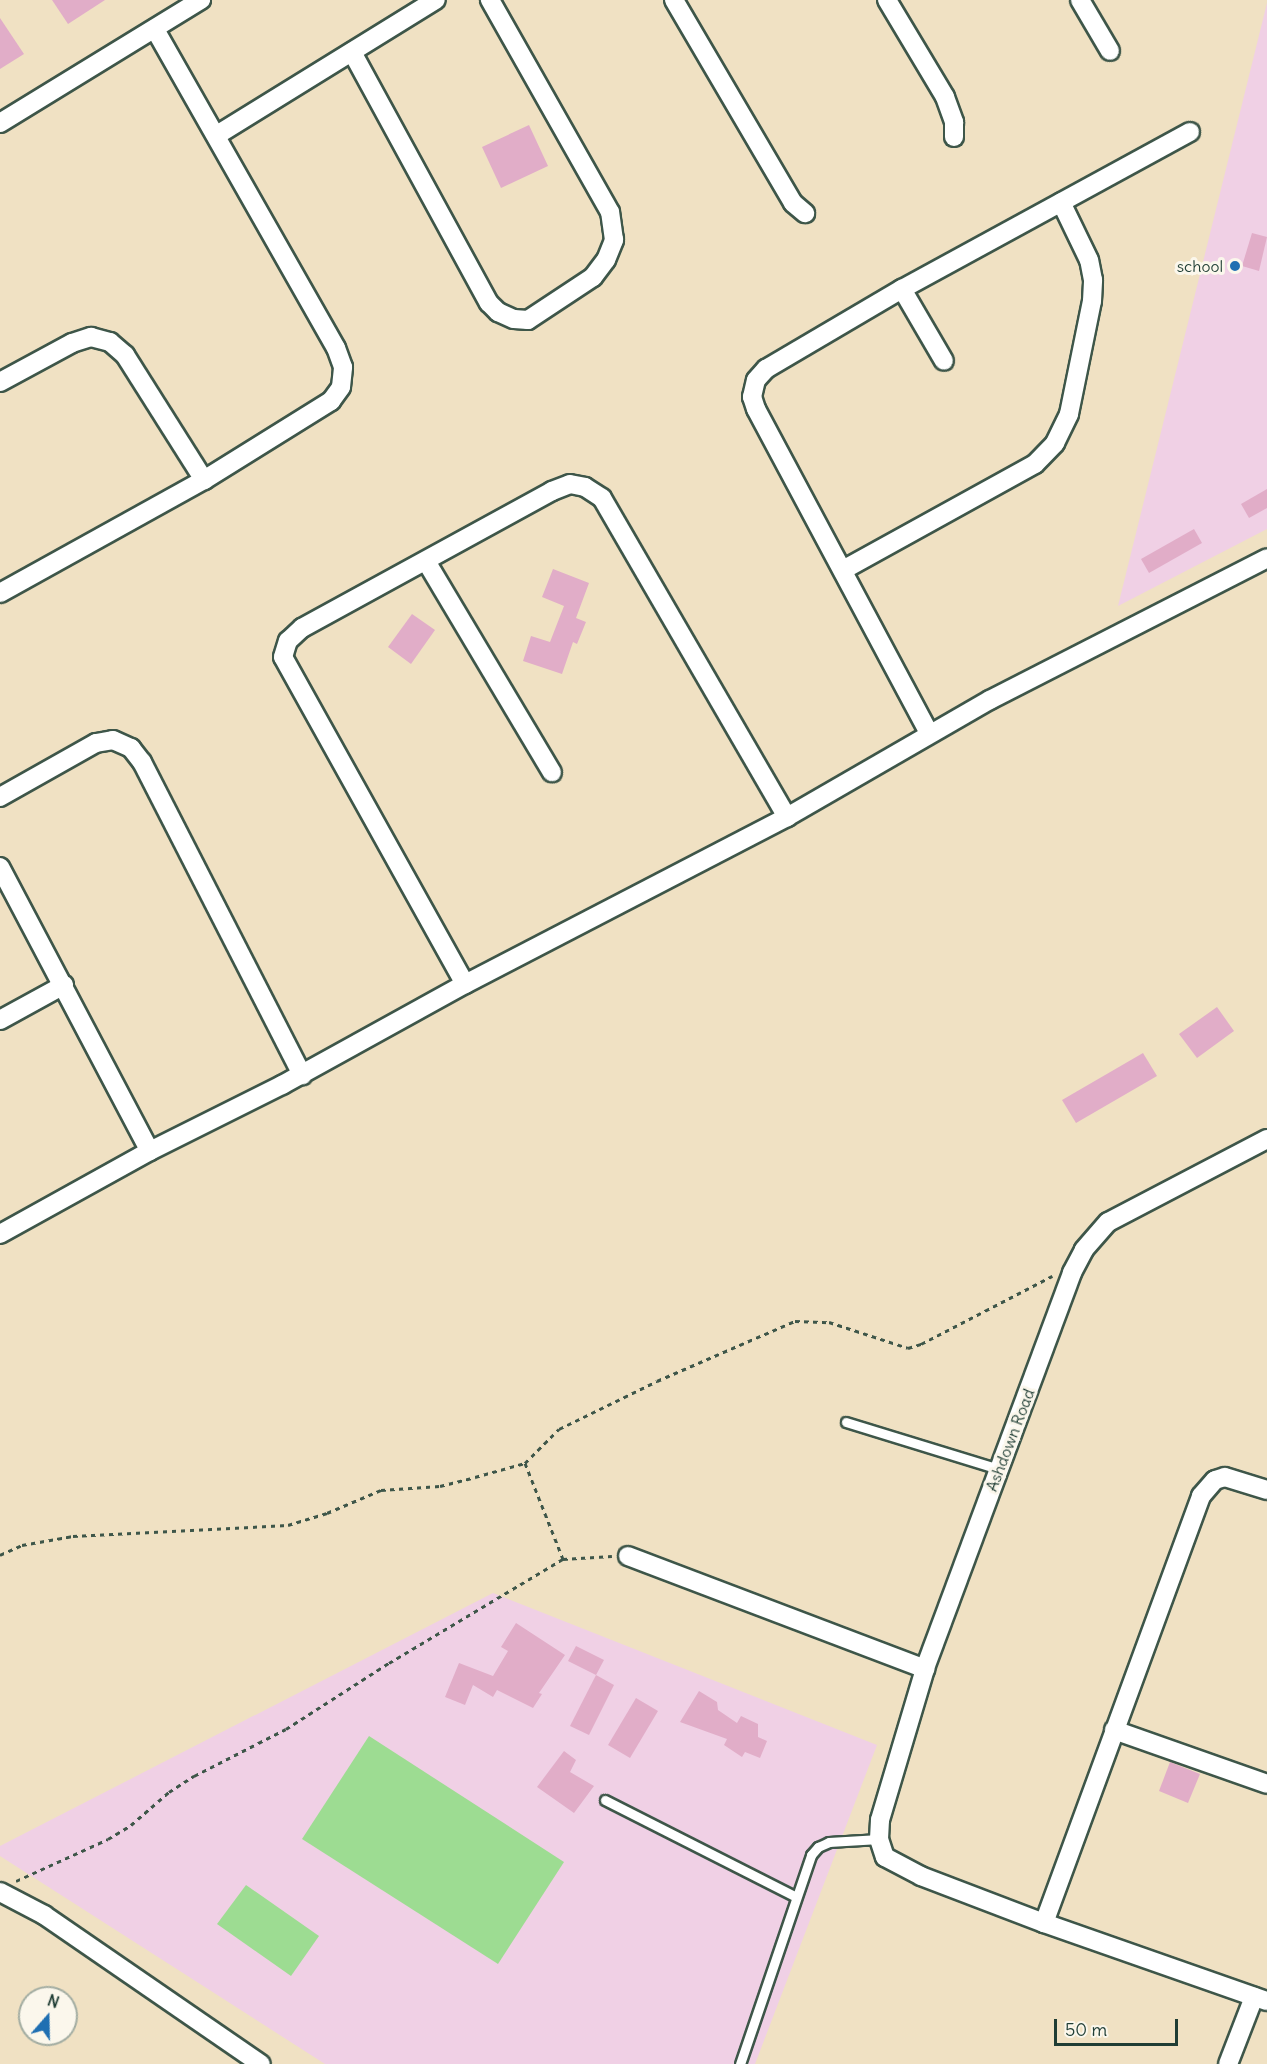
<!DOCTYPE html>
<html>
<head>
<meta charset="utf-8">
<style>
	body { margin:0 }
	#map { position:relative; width:1267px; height:2064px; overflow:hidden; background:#f0e1c3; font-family:Delius,sans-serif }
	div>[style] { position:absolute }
	.built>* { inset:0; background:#f0d0e5 }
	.green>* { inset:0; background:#9ddc92 }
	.building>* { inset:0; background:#e1adc8 }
	.path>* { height:3px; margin-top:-1.5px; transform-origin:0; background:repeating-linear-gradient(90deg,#3e5649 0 4.5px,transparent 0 9px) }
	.roads { filter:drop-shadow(2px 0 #3e5649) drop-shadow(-2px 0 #3e5649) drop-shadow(0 2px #3e5649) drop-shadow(0 -2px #3e5649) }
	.lane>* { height:9px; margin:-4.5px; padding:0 4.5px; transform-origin:4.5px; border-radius:4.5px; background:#fff }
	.street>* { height:18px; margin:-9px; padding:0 9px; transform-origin:9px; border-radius:9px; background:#fff }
	.dots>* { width:16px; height:16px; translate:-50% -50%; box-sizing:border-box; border:3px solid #fbf7ec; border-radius:50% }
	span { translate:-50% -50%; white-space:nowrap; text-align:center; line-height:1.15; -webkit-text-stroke:6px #fbf7ec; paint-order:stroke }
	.poi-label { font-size:16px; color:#1f3d34 }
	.right { translate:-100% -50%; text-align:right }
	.street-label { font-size:16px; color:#1f3d34 }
	.north { position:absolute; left:18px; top:1986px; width:60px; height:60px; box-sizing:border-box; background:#fbf7ec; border:2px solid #a3ada2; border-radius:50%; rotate:20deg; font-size:16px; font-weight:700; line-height:24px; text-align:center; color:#1f3d34 }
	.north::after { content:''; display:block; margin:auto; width:21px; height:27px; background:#1f6fb2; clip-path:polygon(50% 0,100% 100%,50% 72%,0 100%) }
	.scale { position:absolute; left:1054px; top:2019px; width:124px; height:27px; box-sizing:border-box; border:3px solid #1f3d34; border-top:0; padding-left:8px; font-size:18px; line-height:21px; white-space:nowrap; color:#1f3d34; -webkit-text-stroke:4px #fbf7ec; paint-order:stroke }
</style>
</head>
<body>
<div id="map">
	<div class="built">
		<i style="clip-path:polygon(1267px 3px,1267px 529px,1118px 606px)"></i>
		<i style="clip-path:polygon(493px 1593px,877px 1745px,755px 2064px,325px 2064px,0 1856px,0 1846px)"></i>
	</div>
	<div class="green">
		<i style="clip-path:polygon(369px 1736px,564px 1862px,498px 1964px,302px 1839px)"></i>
		<i style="clip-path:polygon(246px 1885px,319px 1936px,291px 1976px,217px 1924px)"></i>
	</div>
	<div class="building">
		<i style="clip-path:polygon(52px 0,105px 0,68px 24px)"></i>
		<i style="clip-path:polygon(0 18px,24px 54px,0 69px)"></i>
		<i style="clip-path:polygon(529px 125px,548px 166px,501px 188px,482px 147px)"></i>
		<i style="clip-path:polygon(1252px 233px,1267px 237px,1259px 271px,1242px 266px)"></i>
		<i style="clip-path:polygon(1267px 489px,1267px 508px,1249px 518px,1241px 504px)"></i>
		<i style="clip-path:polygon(1194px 529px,1202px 543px,1149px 573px,1141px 559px)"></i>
		<i style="clip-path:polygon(553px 569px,589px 583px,576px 618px,586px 622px,577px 644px,573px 642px,562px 674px,523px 661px,531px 636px,550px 642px,564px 606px,542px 597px)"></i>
		<i style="clip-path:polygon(412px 614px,435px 630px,411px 664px,388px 647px)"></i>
		<i style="clip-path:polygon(1217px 1007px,1234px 1031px,1197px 1058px,1179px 1034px)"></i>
		<i style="clip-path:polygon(1143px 1053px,1157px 1076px,1076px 1123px,1062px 1100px)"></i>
		<i style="clip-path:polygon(516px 1623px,565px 1655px,539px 1693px,542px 1694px,533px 1708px,497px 1690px,493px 1697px,473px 1685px,465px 1705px,445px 1697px,459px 1663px,493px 1676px,508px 1651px,501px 1647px)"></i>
		<i style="clip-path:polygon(576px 1646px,604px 1660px,596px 1675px,568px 1661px)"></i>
		<i style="clip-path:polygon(596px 1675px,614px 1685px,589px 1735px,570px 1726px)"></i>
		<i style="clip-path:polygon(699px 1691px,717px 1702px,718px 1710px,737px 1723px,741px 1716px,758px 1724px,758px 1737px,767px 1741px,760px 1758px,745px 1752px,742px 1757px,724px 1745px,727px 1739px,680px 1722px)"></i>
		<i style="clip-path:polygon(636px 1698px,658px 1711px,630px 1758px,608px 1745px)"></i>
		<i style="clip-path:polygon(564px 1751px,576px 1760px,570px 1772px,594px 1786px,574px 1813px,537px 1787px)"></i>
		<i style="clip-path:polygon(1170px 1762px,1200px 1774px,1188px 1803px,1159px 1791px)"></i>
	</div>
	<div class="path">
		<i style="left:525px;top:1463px;width:103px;rotate:68.4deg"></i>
		<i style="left:0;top:1555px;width:24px;rotate:-24deg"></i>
		<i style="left:22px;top:1545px;width:52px;rotate:-10deg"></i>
		<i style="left:73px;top:1536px;width:215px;rotate:-2.9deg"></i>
		<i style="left:288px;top:1525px;width:41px;rotate:-17.1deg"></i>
		<i style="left:327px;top:1513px;width:59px;rotate:-23.1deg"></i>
		<i style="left:381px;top:1490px;width:59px;rotate:-3.9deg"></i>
		<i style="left:440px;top:1486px;width:36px;rotate:-14deg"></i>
		<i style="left:475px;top:1477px;width:52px;rotate:-15.6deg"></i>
		<i style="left:525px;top:1463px;width:48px;rotate:-45deg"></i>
		<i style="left:559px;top:1429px;width:109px;rotate:-26.1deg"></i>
		<i style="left:657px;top:1381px;width:150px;rotate:-23.5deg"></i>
		<i style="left:795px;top:1321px;width:34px;rotate:2deg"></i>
		<i style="left:829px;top:1322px;width:83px;rotate:18.2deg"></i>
		<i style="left:908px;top:1348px;width:14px;rotate:-17deg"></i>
		<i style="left:921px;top:1344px;width:148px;rotate:-27.4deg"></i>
		<i style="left:16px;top:1881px;width:101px;rotate:-24.5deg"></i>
		<i style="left:108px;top:1839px;width:27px;rotate:-31deg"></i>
		<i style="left:131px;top:1825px;width:50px;rotate:-41deg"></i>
		<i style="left:169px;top:1792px;width:30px;rotate:-33deg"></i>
		<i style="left:194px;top:1776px;width:103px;rotate:-27.1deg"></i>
		<i style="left:286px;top:1729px;width:122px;rotate:-32.7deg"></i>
		<i style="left:389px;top:1663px;width:203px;rotate:-30.9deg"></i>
		<i style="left:563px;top:1559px;width:49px;rotate:-3.5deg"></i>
	</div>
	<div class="roads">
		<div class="lane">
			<i style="left:846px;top:1422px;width:160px;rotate:17.1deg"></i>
			<i style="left:605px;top:1800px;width:214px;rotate:26.9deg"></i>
			<i style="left:740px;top:2064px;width:221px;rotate:-71.2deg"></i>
			<i style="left:811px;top:1855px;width:11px;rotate:-49deg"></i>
			<i style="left:818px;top:1847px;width:12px;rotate:-24deg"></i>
			<i style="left:829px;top:1842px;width:50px;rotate:-3.4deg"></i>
		</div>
		<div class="street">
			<i style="left:674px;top:0;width:235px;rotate:59.6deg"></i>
			<i style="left:793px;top:203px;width:16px;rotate:40deg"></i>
			<i style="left:887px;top:0;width:113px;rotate:59.1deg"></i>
			<i style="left:945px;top:97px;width:27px;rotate:70deg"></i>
			<i style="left:954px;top:122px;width:15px;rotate:90deg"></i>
			<i style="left:1080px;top:0;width:59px;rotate:59.5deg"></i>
			<i style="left:352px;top:52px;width:286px;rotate:61.4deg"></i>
			<i style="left:489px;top:303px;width:13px;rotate:45deg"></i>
			<i style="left:498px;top:312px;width:17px;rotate:24deg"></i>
			<i style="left:514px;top:319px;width:14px;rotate:4deg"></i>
			<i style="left:528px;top:320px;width:78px;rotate:-33.5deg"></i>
			<i style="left:593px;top:277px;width:21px;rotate:-53deg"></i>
			<i style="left:606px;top:260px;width:22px;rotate:-68deg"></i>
			<i style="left:614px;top:240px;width:28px;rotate:-98deg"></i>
			<i style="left:610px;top:212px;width:244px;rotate:-119.5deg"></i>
			<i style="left:0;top:123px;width:236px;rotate:-31.5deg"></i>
			<i style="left:217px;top:135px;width:257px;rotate:-31.7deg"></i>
			<i style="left:902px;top:289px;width:83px;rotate:59.7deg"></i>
			<i style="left:0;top:382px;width:82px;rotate:-28.4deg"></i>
			<i style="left:72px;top:343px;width:20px;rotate:-18deg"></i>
			<i style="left:91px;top:337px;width:20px;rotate:15deg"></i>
			<i style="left:110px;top:342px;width:20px;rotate:41deg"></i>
			<i style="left:125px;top:355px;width:148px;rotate:57.7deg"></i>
			<i style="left:426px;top:561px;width:246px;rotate:59.2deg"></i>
			<i style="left:843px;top:570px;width:219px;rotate:-28.9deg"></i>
			<i style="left:1035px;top:464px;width:29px;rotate:-46deg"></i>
			<i style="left:1055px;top:443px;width:32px;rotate:-64deg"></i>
			<i style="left:1069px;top:414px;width:115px;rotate:-78.5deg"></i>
			<i style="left:1092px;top:301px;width:21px;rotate:-87deg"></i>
			<i style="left:1093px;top:280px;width:20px;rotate:-101deg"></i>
			<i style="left:1089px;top:260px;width:64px;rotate:-115.8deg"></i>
			<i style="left:0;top:593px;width:233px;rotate:-29deg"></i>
			<i style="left:204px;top:480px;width:150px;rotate:-31.9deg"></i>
			<i style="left:331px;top:401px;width:17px;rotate:-54deg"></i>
			<i style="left:341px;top:387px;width:20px;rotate:-84deg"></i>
			<i style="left:343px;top:367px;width:20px;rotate:-110deg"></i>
			<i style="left:336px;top:348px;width:367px;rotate:-119.6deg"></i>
			<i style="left:929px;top:733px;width:367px;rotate:-118.1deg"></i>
			<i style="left:756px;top:409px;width:13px;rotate:-108deg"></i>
			<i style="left:752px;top:397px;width:17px;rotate:-77deg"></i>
			<i style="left:756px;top:380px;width:15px;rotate:-48deg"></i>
			<i style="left:766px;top:369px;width:158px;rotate:-30.5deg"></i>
			<i style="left:902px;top:289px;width:328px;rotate:-28.6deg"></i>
			<i style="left:0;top:797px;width:110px;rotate:-29.4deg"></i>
			<i style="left:96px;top:743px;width:17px;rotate:-10deg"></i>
			<i style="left:113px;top:740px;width:20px;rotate:24deg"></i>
			<i style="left:131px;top:748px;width:18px;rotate:52deg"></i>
			<i style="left:142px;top:762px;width:352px;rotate:62.9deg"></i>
			<i style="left:0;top:867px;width:321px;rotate:62.2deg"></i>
			<i style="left:465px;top:984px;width:374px;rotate:-119.1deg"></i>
			<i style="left:283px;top:657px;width:17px;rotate:-73deg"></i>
			<i style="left:288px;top:641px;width:19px;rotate:-43deg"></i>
			<i style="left:302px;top:628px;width:285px;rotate:-28.7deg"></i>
			<i style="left:552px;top:491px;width:19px;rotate:-21deg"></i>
			<i style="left:570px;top:484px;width:15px;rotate:11deg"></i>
			<i style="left:585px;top:487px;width:20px;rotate:33deg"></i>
			<i style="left:602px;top:498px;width:369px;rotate:59.9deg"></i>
			<i style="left:0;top:1020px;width:73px;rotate:-28.7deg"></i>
			<i style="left:1267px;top:1139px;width:179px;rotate:152.4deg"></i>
			<i style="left:1108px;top:1222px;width:37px;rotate:131deg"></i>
			<i style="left:1084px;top:1250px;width:26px;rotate:118deg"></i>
			<i style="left:1072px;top:1273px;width:422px;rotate:110.4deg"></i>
			<i style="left:925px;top:1669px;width:158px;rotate:106.6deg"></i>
			<i style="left:880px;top:1820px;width:19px;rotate:93deg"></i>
			<i style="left:879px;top:1839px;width:19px;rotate:72deg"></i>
			<i style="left:885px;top:1857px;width:41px;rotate:27.8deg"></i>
			<i style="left:921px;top:1876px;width:132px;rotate:20.9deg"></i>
			<i style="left:1044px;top:1923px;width:236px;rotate:19.3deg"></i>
			<i style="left:0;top:1234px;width:171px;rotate:-29deg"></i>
			<i style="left:150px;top:1151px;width:148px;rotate:-26.6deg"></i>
			<i style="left:282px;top:1085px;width:209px;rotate:-28.9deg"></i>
			<i style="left:465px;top:984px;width:363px;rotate:-27.4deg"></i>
			<i style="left:787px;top:817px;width:234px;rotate:-30deg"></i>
			<i style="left:990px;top:700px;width:311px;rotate:-27.1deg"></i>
			<i style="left:628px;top:1556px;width:318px;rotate:20.8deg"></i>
			<i style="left:1114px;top:1730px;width:162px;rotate:19.4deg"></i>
			<i style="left:0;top:1892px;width:50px;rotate:27.6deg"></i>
			<i style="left:44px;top:1915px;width:263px;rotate:34.5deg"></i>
			<i style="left:1044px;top:1923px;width:455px;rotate:-69.8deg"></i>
			<i style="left:1201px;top:1496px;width:21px;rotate:-49deg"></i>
			<i style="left:1215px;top:1480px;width:10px;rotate:-17deg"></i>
			<i style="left:1225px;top:1477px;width:44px;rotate:17.2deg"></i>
			<i style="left:1228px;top:2064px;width:72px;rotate:-68.8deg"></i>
		</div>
	</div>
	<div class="dots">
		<i style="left:1235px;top:266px;background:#1f6fb2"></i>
	</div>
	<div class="poi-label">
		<span class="right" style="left:1223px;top:266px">school</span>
	</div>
	<div class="street-label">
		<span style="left:1010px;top:1440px;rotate:-69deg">Ashdown Road</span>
	</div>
	<div class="north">N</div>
	<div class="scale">50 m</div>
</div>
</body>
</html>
